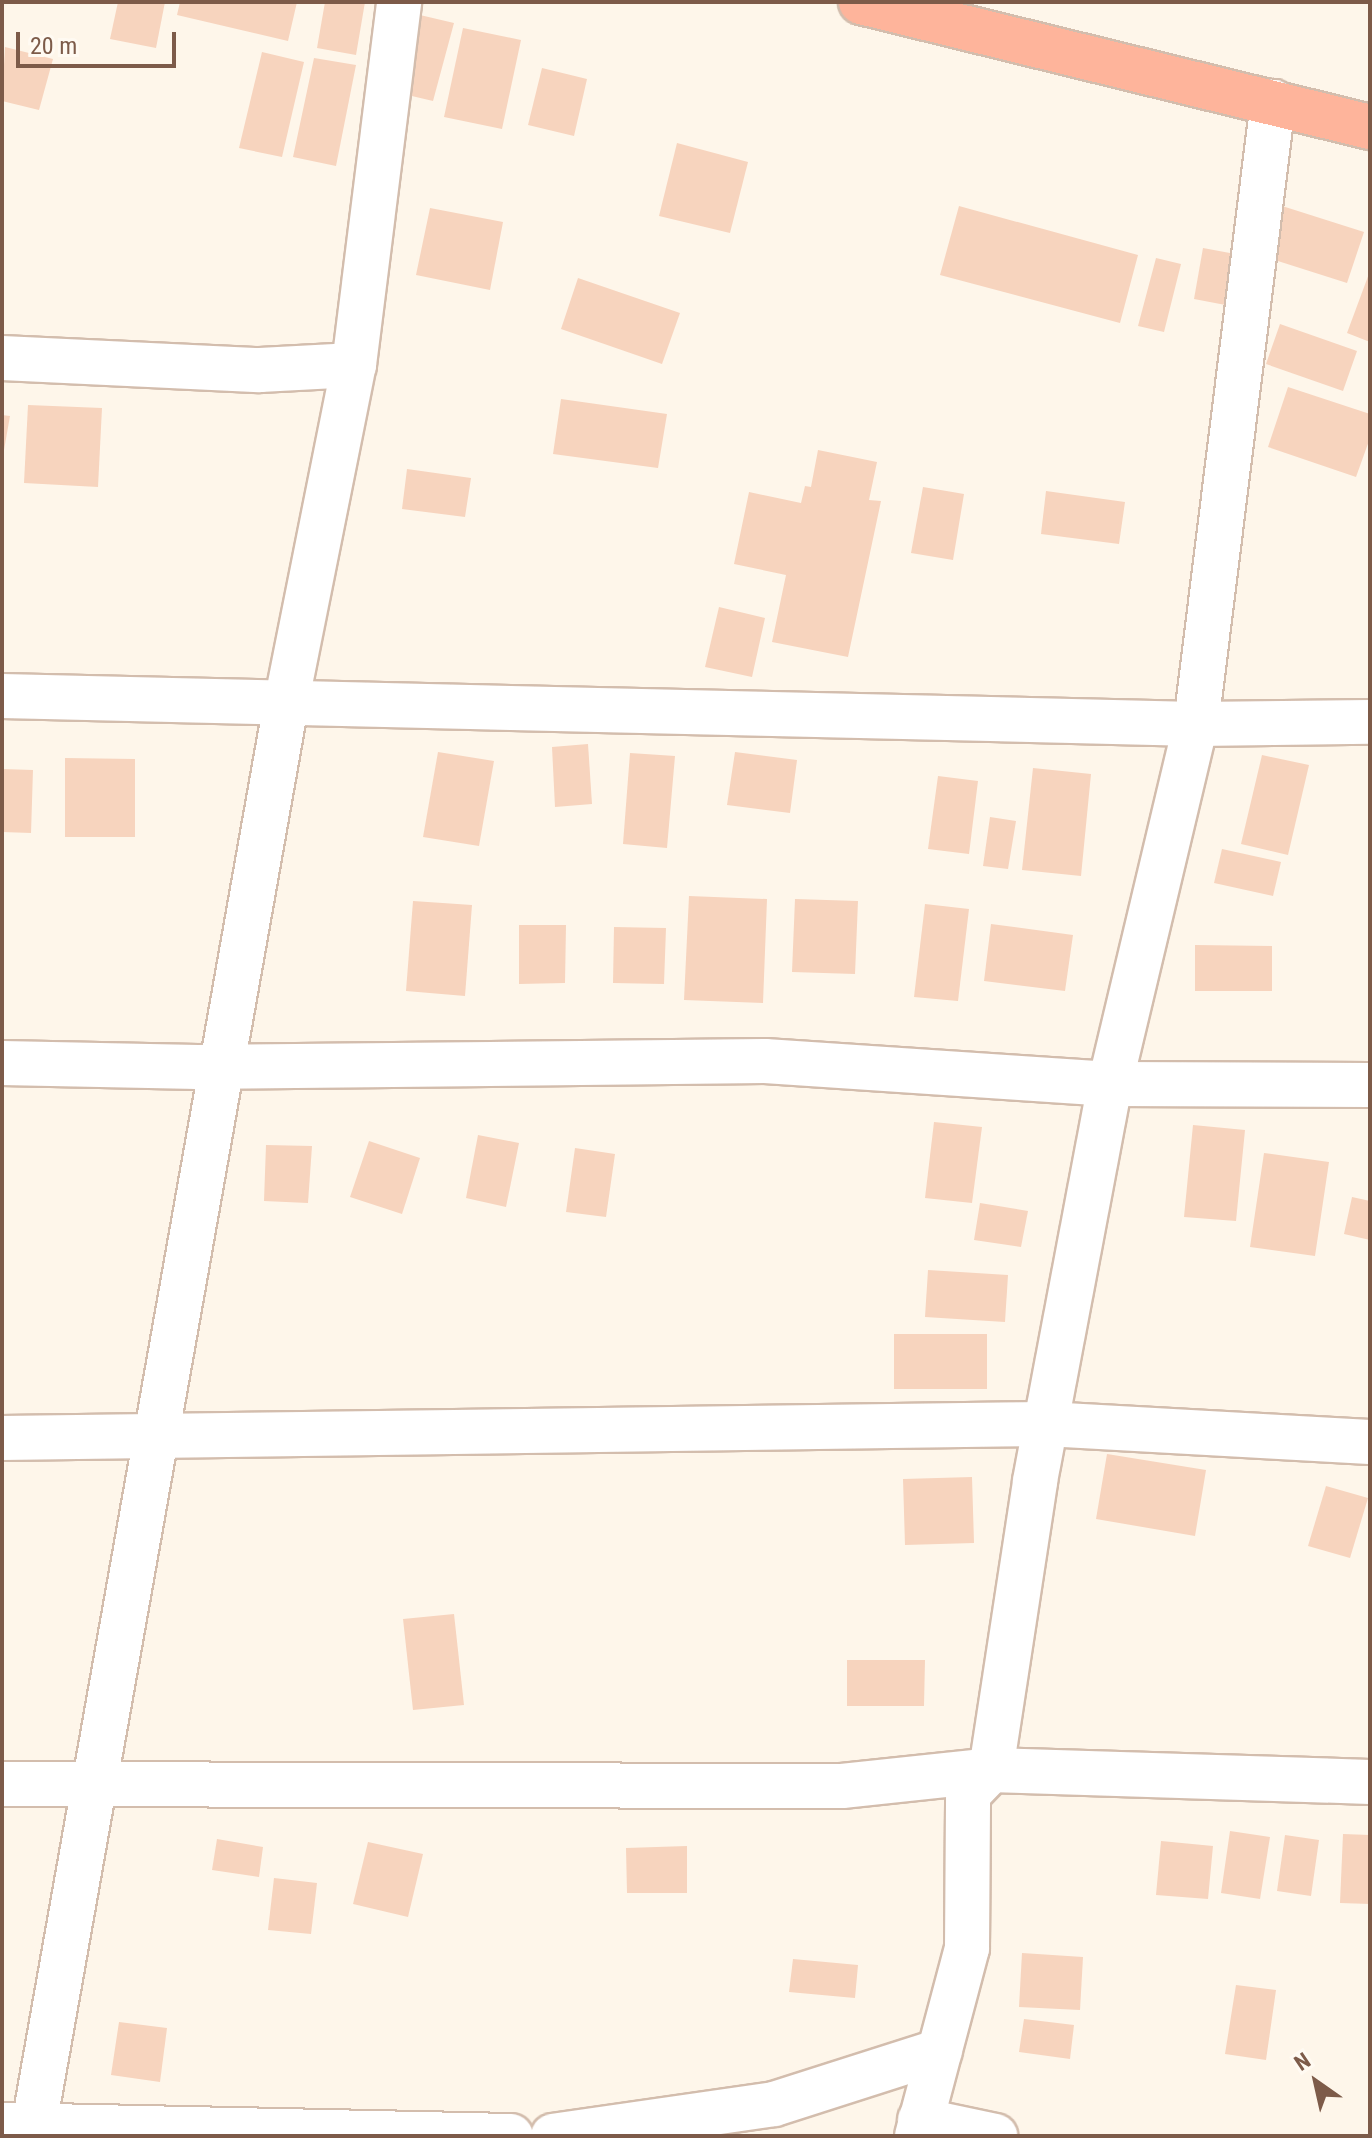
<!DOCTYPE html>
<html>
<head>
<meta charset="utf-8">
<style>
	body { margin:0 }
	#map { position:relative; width:1372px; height:2138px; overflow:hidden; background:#fef6ea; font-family:"Roboto Condensed",sans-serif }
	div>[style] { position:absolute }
	.building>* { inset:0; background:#f7d4be }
	.roads { filter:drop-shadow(2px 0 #d3bdad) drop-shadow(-2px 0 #d3bdad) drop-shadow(0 2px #d3bdad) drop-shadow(0 -2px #d3bdad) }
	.street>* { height:44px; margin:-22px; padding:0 22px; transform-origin:22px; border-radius:22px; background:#fff }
	.highway>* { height:44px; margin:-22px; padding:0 22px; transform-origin:22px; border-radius:22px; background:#feb49b }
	span { translate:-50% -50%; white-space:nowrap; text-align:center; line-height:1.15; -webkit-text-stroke:6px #fffaf2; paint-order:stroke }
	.frame { position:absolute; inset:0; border:4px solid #7d5b49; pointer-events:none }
	.north { position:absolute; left:1276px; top:2042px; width:80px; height:80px; -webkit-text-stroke:6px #fffaf2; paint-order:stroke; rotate:326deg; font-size:22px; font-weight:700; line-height:32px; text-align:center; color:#7d5b49 }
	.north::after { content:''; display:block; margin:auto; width:28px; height:36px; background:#7d5b49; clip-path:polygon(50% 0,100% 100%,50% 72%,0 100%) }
	.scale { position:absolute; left:16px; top:32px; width:160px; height:36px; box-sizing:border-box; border:4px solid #7d5b49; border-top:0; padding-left:10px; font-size:24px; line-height:28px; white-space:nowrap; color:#7d5b49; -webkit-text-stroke:6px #fffaf2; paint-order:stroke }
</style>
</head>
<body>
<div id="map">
	<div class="building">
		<i style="clip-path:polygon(118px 2px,165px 2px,156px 48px,110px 39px)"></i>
		<i style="clip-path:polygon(180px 2px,297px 2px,288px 41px,177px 15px)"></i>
		<i style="clip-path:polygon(325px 2px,365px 2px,356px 55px,317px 48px)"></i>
		<i style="clip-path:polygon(420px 15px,454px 23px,433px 101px,399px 93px)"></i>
		<i style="clip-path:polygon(463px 28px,521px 40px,502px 129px,444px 117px)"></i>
		<i style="clip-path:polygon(5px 47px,53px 59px,39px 110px,2px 101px)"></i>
		<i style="clip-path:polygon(262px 52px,304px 62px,282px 157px,239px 148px)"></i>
		<i style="clip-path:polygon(314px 58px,356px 65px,336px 166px,293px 157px)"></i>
		<i style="clip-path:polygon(542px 68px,587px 79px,574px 136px,528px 125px)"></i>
		<i style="clip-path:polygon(677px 143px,748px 162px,730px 233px,659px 216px)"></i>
		<i style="clip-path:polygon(1279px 205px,1364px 232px,1347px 283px,1262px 256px)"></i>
		<i style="clip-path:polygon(959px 206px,1138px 255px,1120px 323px,940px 275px)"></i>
		<i style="clip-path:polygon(430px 208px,503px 222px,490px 290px,416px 275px)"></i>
		<i style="clip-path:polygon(1203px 248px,1246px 256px,1236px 307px,1194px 299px)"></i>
		<i style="clip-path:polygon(1156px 258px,1181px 264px,1164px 332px,1138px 326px)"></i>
		<i style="clip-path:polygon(1370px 271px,1370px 342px,1347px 333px)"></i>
		<i style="clip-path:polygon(578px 278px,680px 313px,662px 364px,561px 329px)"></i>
		<i style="clip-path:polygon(1280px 324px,1357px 351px,1343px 391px,1266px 364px)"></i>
		<i style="clip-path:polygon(1288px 387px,1370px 414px,1370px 438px,1356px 477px,1268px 447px)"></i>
		<i style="clip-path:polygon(561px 399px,667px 414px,658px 468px,553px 454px)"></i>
		<i style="clip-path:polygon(28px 405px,102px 408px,98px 487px,24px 483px)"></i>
		<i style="clip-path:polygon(2px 415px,10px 416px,4px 450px,2px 449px)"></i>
		<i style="clip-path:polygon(818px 450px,877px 462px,869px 500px,881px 501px,848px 657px,772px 642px,786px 575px,734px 564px,749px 492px,801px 503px,805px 486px,811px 487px)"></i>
		<i style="clip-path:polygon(407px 469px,471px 478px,465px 517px,402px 509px)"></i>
		<i style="clip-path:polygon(923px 487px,964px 494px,953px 560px,911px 553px)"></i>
		<i style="clip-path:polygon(1046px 491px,1125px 502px,1119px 544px,1041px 534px)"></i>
		<i style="clip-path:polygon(719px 607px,765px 618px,752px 677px,705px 667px)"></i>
		<i style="clip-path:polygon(588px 744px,592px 804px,555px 807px,552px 747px)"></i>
		<i style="clip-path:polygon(438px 752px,494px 761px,479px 846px,423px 837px)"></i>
		<i style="clip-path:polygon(735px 752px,797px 760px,790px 813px,727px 805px)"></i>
		<i style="clip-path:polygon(630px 753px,675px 756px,667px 848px,623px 844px)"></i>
		<i style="clip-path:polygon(1262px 755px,1309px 765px,1288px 855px,1241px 844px)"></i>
		<i style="clip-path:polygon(65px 758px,135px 759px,135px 837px,65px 837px)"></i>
		<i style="clip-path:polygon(1033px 768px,1091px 774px,1081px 876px,1022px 870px)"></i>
		<i style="clip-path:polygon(2px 769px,33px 770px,31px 833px,2px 832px)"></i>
		<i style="clip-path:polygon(938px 776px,978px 781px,969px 854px,928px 849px)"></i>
		<i style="clip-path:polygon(990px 817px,1016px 821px,1008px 869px,983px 866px)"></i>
		<i style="clip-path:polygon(1222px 849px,1281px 862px,1273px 896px,1214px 883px)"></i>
		<i style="clip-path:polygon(689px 896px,767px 899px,763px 1003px,684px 1000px)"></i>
		<i style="clip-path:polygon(795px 899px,858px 901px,855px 974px,792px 972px)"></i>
		<i style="clip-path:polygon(413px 901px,472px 905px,465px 996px,406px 991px)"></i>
		<i style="clip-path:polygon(925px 904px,969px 909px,958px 1001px,914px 997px)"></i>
		<i style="clip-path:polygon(991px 924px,1073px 935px,1065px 991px,984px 981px)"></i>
		<i style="clip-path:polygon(519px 925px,566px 925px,565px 983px,519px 984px)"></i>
		<i style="clip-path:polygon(614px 927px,666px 928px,664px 984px,613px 983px)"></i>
		<i style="clip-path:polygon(1195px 945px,1272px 946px,1272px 991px,1195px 991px)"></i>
		<i style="clip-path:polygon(934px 1122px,982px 1127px,972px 1203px,925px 1198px)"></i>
		<i style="clip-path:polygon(1193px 1125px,1245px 1130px,1236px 1221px,1184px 1217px)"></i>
		<i style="clip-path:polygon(478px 1135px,519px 1143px,506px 1207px,466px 1198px)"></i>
		<i style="clip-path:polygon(369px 1141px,420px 1158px,402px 1214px,350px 1197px)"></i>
		<i style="clip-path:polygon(266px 1145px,312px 1146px,308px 1203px,264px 1201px)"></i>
		<i style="clip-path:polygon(575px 1148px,615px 1154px,606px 1217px,566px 1212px)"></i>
		<i style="clip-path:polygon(1264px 1153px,1329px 1162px,1315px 1256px,1250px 1247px)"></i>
		<i style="clip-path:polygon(1352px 1197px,1370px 1201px,1370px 1240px,1344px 1234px)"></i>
		<i style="clip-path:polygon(980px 1203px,1028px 1211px,1021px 1247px,974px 1240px)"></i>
		<i style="clip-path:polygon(928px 1270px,1008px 1275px,1005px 1322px,925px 1317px)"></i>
		<i style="clip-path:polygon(894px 1334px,987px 1334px,987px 1389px,894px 1389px)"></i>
		<i style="clip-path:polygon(1107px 1454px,1206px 1470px,1195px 1536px,1096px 1519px)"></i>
		<i style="clip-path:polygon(972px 1477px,974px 1543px,905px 1545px,903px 1479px)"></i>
		<i style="clip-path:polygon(1326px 1486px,1368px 1498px,1350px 1558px,1308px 1546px)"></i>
		<i style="clip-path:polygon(454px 1614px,464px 1705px,413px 1710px,403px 1619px)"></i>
		<i style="clip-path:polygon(847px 1660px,925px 1660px,924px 1706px,847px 1706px)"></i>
		<i style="clip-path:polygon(1230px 1831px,1270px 1837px,1260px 1899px,1221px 1893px)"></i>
		<i style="clip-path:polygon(1343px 1834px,1370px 1835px,1370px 1904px,1340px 1903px)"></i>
		<i style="clip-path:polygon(1285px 1835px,1319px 1840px,1311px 1896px,1277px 1891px)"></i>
		<i style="clip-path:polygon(217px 1839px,263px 1847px,259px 1877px,212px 1870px)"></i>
		<i style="clip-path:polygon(1161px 1841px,1213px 1846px,1208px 1899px,1156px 1895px)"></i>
		<i style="clip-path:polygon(368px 1842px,423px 1854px,408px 1917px,353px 1904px)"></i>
		<i style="clip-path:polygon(687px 1846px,687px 1893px,627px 1893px,626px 1848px)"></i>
		<i style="clip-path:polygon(274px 1878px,317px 1883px,311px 1934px,268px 1930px)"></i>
		<i style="clip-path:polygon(1022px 1953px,1083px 1957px,1080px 2010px,1019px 2007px)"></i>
		<i style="clip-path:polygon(793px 1959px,858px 1965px,855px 1998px,789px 1992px)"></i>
		<i style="clip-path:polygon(1236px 1985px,1276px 1990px,1266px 2060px,1225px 2054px)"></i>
		<i style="clip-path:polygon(1024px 2019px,1074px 2025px,1070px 2059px,1019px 2052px)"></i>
		<i style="clip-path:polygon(119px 2022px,167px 2028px,160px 2082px,111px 2075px)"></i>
	</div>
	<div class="roads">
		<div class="street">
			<i style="left:2px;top:358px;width:258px;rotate:2.7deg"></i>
			<i style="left:260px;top:370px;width:94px;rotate:-3deg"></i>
			<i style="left:2px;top:696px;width:1194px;rotate:1.34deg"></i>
			<i style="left:1196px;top:724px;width:174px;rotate:-0.7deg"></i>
			<i style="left:2px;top:1063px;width:196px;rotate:1.2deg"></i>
			<i style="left:198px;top:1067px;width:567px;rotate:-0.61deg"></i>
			<i style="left:765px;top:1061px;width:346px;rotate:3.8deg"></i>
			<i style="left:1110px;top:1084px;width:260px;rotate:0.2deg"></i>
			<i style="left:2px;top:1438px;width:1044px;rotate:-0.77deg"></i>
			<i style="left:1046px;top:1424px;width:324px;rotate:3.2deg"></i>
			<i style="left:2px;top:1784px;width:840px;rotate:0.14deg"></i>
			<i style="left:842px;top:1786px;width:150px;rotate:-6.1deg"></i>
			<i style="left:991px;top:1770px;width:379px;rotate:1.8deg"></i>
			<i style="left:920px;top:2120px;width:77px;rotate:12deg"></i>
			<i style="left:2px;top:2125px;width:509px;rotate:1.24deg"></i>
			<i style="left:32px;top:2136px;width:1459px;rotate:-79.94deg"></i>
			<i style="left:287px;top:699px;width:341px;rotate:-78.7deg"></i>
			<i style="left:354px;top:365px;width:366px;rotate:-82.9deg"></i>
			<i style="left:553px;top:2136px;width:223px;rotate:-8.2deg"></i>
			<i style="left:774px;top:2104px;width:174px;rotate:-17.7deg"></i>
			<i style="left:917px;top:2136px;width:195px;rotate:-75.1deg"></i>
			<i style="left:967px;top:1948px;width:154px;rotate:-89.6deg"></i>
			<i style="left:968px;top:1794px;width:33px;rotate:-46deg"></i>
			<i style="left:991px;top:1770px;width:292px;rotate:-81.3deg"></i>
			<i style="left:1035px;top:1481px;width:404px;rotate:-79.3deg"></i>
			<i style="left:1110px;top:1084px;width:370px;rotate:-76.6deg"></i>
			<i style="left:1196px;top:724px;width:627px;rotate:-82.94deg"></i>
		</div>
		<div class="highway">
			<i style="left:861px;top:2px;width:524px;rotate:13.8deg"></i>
		</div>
	</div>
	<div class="frame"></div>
	<div class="north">N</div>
	<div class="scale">20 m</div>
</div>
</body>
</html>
